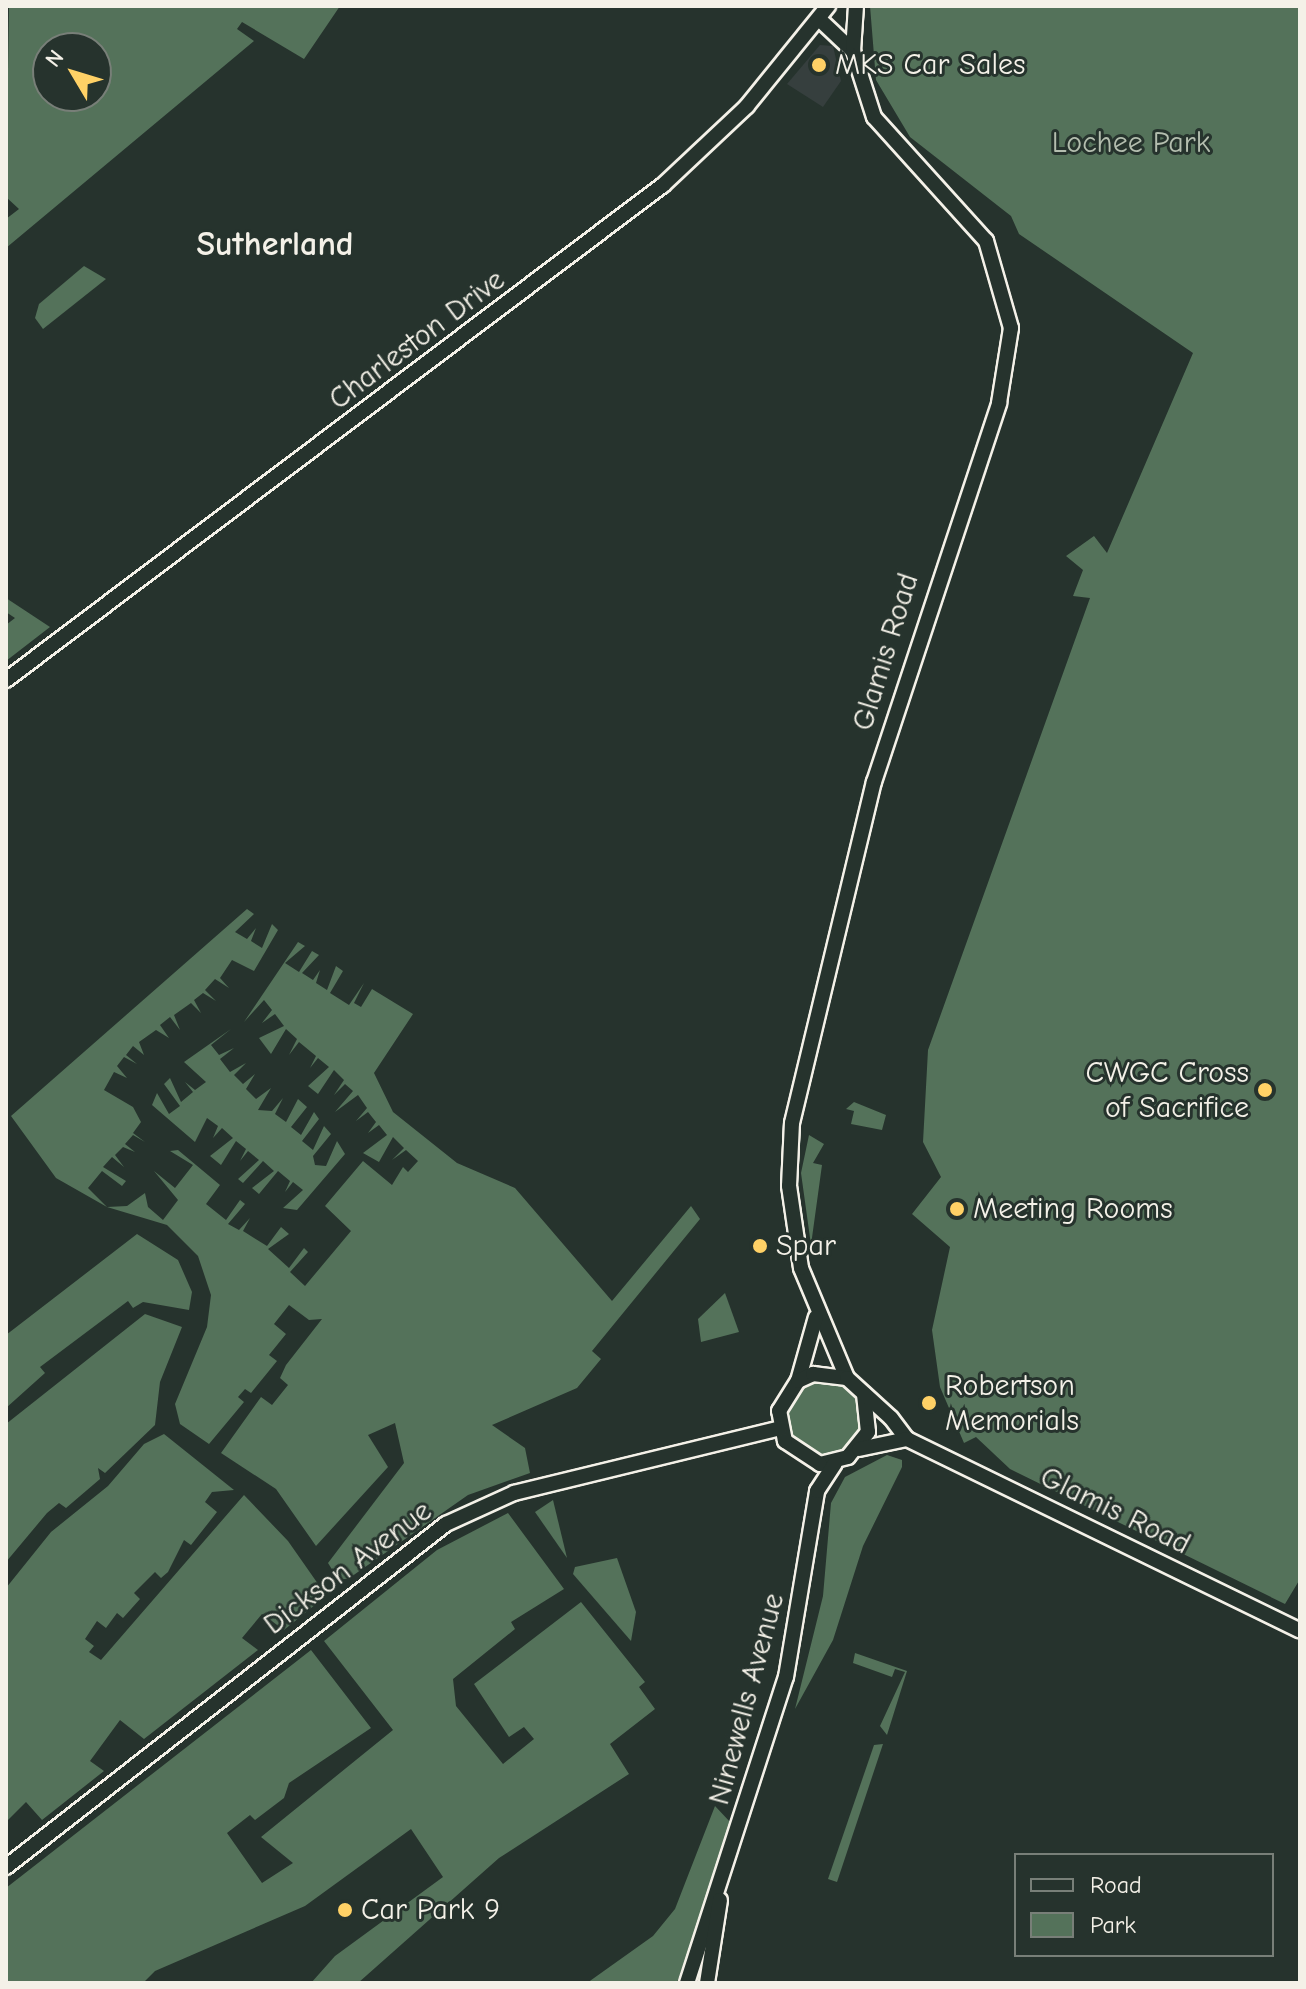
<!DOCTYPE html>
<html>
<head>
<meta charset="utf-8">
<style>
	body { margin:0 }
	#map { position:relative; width:1306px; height:1989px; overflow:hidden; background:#26332d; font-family:"Comic Neue",sans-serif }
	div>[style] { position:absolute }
	.built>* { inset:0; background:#363f3e }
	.green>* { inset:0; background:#54725a }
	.round { border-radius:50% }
	.roads { filter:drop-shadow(2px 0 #f4f1e8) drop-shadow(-2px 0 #f4f1e8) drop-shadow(0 2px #f4f1e8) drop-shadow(0 -2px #f4f1e8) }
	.secondary>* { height:14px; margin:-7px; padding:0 7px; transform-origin:7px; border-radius:7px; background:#26332d }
	.dots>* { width:22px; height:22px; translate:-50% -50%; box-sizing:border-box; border:4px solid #26332d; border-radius:50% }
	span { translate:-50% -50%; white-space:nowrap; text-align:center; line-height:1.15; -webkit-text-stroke:6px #26332d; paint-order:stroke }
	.poi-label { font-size:30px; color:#f4f1e8 }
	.left { translate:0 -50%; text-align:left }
	.right { translate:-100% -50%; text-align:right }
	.park-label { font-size:30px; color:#b4beaf }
	.street-label { font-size:30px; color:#f4f1e8 }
	.quarter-label { font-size:34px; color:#f4f1e8; font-weight:700 }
	.frame { position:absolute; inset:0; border:8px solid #f4f1e8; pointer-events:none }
	.legend { position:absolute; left:1014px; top:1853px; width:260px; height:104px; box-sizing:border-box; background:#26332d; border:2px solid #787f78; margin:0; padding:10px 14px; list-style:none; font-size:24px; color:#f4f1e8 }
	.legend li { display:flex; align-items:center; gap:16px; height:40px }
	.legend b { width:40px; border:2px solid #787f78 }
	.north { position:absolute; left:32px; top:32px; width:80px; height:80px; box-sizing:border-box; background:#26332d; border:2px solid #787f78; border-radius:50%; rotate:308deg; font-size:22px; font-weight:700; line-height:32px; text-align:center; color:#f4f1e8 }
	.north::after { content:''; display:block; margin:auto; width:28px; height:36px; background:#ffd166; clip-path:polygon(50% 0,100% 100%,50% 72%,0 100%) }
</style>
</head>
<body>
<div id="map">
	<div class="built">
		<i style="clip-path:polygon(820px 45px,833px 46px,841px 81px,823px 107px,787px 84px)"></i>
	</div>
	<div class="green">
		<i style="clip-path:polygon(evenodd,9px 6px,340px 6px,304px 59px,242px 22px,237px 29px,254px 41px,6px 248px,6px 219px,19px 209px,6px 197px,9px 6px,48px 48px,96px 48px,96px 96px,48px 96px,48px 48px)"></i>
		<i style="clip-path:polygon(870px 6px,1300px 6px,1300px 1579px,1285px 1604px,1010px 1469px,976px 1437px,964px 1443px,940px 1387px,932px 1330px,950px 1247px,912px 1214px,941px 1177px,923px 1142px,928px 1050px,1090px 598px,1073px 596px,1083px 570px,1066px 556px,1094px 536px,1107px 553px,1193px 353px,1019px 234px,1011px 216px,910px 137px,876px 80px)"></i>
		<i style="clip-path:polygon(84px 266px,106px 279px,43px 329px,35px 318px,39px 304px)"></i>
		<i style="clip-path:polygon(6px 598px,50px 627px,6px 661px,6px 625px,15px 618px,6px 612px)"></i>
		<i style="clip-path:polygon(247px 909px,254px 914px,235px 932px,247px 939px,256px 928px,251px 941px,262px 948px,272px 924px,278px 930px,254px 971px,232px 960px,220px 978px,229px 988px,215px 979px,205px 990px,216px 1001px,203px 993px,194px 1000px,201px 1013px,191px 1003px,174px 1015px,180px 1030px,170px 1017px,160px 1025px,169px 1038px,156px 1030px,139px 1042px,144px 1055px,133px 1046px,126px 1055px,137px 1064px,124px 1057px,117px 1066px,127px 1078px,114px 1072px,104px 1090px,133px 1107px,141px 1122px,133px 1133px,145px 1142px,133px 1135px,125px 1144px,135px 1152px,123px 1147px,115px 1155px,124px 1167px,112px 1157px,103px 1167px,126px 1181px,122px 1186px,102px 1171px,88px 1188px,107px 1207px,127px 1206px,145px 1193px,148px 1207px,163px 1220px,178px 1200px,154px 1171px,175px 1188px,193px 1165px,170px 1151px,178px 1150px,220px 1185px,206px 1204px,226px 1220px,240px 1200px,245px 1204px,228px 1224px,239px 1230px,250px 1218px,243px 1231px,267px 1246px,281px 1227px,289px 1234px,268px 1249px,289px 1268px,304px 1248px,308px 1252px,290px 1272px,305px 1286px,351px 1231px,325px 1206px,363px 1161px,392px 1185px,403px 1167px,408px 1172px,418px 1161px,406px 1150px,392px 1160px,404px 1148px,393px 1137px,379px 1162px,363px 1153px,387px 1135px,379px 1125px,368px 1133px,376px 1122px,368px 1112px,356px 1121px,367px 1108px,358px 1095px,335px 1112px,353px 1091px,345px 1084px,334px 1095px,344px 1080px,334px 1070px,318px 1094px,308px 1086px,329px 1067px,318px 1058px,310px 1068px,316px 1056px,299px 1042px,289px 1055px,297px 1039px,286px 1029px,271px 1054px,259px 1038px,284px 1026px,275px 1014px,262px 1023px,272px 1010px,264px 1000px,244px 1022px,298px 942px,305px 946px,285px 963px,299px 972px,312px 951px,319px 955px,302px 973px,313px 980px,320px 970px,316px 983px,327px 990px,336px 966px,343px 971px,330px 993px,349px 1005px,364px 983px,354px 1003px,361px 1007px,372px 989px,413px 1014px,374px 1073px,393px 1112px,457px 1163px,515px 1188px,612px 1301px,691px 1206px,700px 1219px,592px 1351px,601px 1359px,577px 1388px,492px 1425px,525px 1448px,530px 1473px,468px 1495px,348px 1579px,338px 1579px,328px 1563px,404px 1463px,395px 1423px,368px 1435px,388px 1467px,316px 1546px,276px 1489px,221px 1453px,261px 1397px,272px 1405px,288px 1385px,280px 1378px,286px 1365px,322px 1319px,309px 1320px,289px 1305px,274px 1324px,286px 1334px,269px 1355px,277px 1361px,251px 1393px,245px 1389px,238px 1397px,244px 1402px,209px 1444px,180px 1424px,175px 1404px,207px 1327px,211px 1295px,198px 1256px,167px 1225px,107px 1207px,56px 1178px,11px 1116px)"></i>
		<i style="clip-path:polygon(231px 1029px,211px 1045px,219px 1055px,234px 1048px,220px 1059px,230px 1072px,246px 1063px,234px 1075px,243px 1084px,255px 1074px,246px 1089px,256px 1099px,271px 1088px,258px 1110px,272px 1111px,283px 1098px,275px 1114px,286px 1122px,298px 1099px,307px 1107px,291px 1127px,301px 1135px,314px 1112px,319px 1119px,302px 1141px,313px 1150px,324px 1126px,331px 1134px,313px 1156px,315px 1165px,326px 1166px,337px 1141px,345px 1154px,297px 1210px,283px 1208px,303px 1190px,293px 1182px,285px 1192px,290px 1181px,278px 1171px,259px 1194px,252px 1188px,274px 1171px,263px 1161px,243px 1183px,238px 1179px,259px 1160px,248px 1151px,240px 1161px,246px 1149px,236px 1141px,221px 1165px,210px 1156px,233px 1138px,222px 1128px,213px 1138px,218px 1126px,207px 1118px,195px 1142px,152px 1105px,157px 1093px,169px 1114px,180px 1106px,164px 1084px,170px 1078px,181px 1102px,193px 1092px,185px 1082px,195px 1090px,206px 1082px,184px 1062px)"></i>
		<i style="clip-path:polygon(854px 1102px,886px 1115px,882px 1130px,851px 1124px,854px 1111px,846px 1109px)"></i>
		<i style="clip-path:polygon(809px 1135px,824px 1144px,813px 1163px,822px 1165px,811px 1245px,801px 1173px)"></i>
		<i style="clip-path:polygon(137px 1234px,178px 1260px,192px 1292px,189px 1310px,143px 1302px,133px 1308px,128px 1301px,40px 1367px,45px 1373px,6px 1408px,6px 1335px)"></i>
		<i style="clip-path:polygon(725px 1293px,739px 1332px,701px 1342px,698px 1319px)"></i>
		<i style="clip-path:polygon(145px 1314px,182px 1327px,160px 1382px,155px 1425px,105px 1473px,98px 1468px,100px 1479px,66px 1508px,59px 1503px,47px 1513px,6px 1562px,6px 1424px)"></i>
		<i class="round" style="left:787px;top:1381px;width:74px;height:74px"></i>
		<i style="clip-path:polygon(164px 1434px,234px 1490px,212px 1492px,205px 1502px,217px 1512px,191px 1545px,184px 1540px,168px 1572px,161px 1578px,155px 1572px,134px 1593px,140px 1599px,123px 1618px,117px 1613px,106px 1628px,97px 1621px,85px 1639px,94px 1646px,89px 1652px,101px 1660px,244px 1495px,288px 1541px,323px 1591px,321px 1600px,284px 1630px,262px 1614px,242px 1638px,258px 1650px,144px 1739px,120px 1720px,90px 1761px,104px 1771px,42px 1820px,26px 1802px,6px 1822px,6px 1588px,51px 1532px,108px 1486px,144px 1444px)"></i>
		<i style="clip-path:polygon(887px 1455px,902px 1460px,902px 1467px,863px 1546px,833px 1640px,795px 1709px,823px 1596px,831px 1503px,845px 1477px)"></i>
		<i style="clip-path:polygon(553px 1500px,567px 1558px,535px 1512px)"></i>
		<i style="clip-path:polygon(508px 1513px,564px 1589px,511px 1622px,515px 1629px,453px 1679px,456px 1706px,503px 1764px,534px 1739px,524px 1727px,509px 1737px,474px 1684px,581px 1602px,645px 1682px,639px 1687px,655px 1709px,610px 1744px,629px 1774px,499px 1858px,358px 1983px,311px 1983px,335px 1956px,443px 1877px,411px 1829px,305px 1906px,155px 1971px,143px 1983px,6px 1983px,6px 1888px,311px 1650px,371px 1728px,289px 1783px,284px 1798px,255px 1820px,250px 1815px,227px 1833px,262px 1883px,293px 1863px,261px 1837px,393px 1730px,324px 1641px,437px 1550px)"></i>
		<i style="clip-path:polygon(617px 1558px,636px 1612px,631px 1641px,573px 1574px,575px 1567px)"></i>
		<i style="clip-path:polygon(855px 1653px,907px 1671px,887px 1735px,880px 1726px,905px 1672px,895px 1669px,892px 1677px,853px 1663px)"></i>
		<i style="clip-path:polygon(883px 1744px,837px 1882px,828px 1879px,874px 1745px)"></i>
		<i style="clip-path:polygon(715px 1806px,731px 1823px,677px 1983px,587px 1983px,653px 1936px,675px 1909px)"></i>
	</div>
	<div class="roads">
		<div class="secondary">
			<i style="left:819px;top:19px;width:47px;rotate:43.3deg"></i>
			<i style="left:6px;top:680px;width:823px;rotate:-37deg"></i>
			<i style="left:663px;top:185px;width:115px;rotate:-43.2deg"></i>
			<i style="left:747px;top:106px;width:129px;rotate:-51deg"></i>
			<i style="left:847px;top:1378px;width:119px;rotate:-112.7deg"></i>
			<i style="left:801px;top:1268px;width:83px;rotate:-98.3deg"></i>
			<i style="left:789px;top:1186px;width:63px;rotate:-87.3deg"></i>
			<i style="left:792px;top:1123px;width:351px;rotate:-76.5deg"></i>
			<i style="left:874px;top:782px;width:399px;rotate:-71.7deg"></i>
			<i style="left:999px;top:403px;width:76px;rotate:-80.9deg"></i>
			<i style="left:1011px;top:328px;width:91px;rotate:-106deg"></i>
			<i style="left:986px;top:241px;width:167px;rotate:-132.1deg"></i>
			<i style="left:874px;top:117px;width:69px;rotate:-107.7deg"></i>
			<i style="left:853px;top:51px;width:45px;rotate:-86.2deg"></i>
			<i style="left:798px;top:1381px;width:66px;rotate:-74.3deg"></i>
			<i style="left:864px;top:1394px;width:38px;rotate:84deg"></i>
			<i style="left:868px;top:1432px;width:32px;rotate:129deg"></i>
			<i style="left:848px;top:1457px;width:29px;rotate:166deg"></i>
			<i style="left:820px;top:1464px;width:42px;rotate:-146.7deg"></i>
			<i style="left:785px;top:1441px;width:31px;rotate:-101deg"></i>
			<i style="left:779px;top:1411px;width:36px;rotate:-58deg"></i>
			<i style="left:798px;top:1381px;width:17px;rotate:-25deg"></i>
			<i style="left:813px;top:1374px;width:34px;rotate:7deg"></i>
			<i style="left:847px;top:1378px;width:59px;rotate:42.3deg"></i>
			<i style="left:891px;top:1418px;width:26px;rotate:53deg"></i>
			<i style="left:907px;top:1439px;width:437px;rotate:26deg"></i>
			<i style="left:859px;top:1449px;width:49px;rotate:-11.8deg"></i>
			<i style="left:6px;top:1867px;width:558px;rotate:-37.94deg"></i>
			<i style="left:446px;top:1524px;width:75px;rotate:-24.5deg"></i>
			<i style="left:514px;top:1493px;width:274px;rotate:-13.7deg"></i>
			<i style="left:687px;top:1983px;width:322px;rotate:-72.1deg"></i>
			<i style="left:786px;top:1677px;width:189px;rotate:-80.5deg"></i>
			<i style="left:817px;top:1491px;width:33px;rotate:-57deg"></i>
			<i style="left:707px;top:1983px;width:84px;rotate:-81.1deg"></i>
		</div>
	</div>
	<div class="dots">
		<i style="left:819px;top:65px;background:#ffd166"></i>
		<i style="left:1265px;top:1090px;background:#ffd166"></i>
		<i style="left:957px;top:1209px;background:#ffd166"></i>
		<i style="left:760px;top:1246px;background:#ffd166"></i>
		<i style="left:929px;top:1403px;background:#ffd166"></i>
		<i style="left:345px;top:1910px;background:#ffd166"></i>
	</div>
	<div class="poi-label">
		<span class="left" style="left:835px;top:65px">MKS Car Sales</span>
		<span class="right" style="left:1249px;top:1090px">CWGC Cross<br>of Sacrifice</span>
		<span class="left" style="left:973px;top:1209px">Meeting Rooms</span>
		<span class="left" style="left:776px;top:1246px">Spar</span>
		<span class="left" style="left:945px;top:1403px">Robertson<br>Memorials</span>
		<span class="left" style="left:361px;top:1910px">Car Park 9</span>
	</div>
	<div class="park-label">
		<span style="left:1131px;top:143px">Lochee Park</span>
	</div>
	<div class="street-label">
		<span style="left:417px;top:340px;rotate:-37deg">Charleston Drive</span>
		<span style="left:886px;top:652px;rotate:-73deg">Glamis Road</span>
		<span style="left:1115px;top:1511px;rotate:26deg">Glamis Road</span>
		<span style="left:348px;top:1568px;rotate:-37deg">Dickson Avenue</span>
		<span style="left:747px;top:1699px;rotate:-75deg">Ninewells Avenue</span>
	</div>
	<div class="quarter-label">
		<span style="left:275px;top:245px">Sutherland</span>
	</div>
	<div class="frame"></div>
	<ul class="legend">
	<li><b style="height:10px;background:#26332d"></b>Road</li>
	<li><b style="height:22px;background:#54725a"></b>Park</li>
	</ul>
	<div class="north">N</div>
</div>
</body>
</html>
